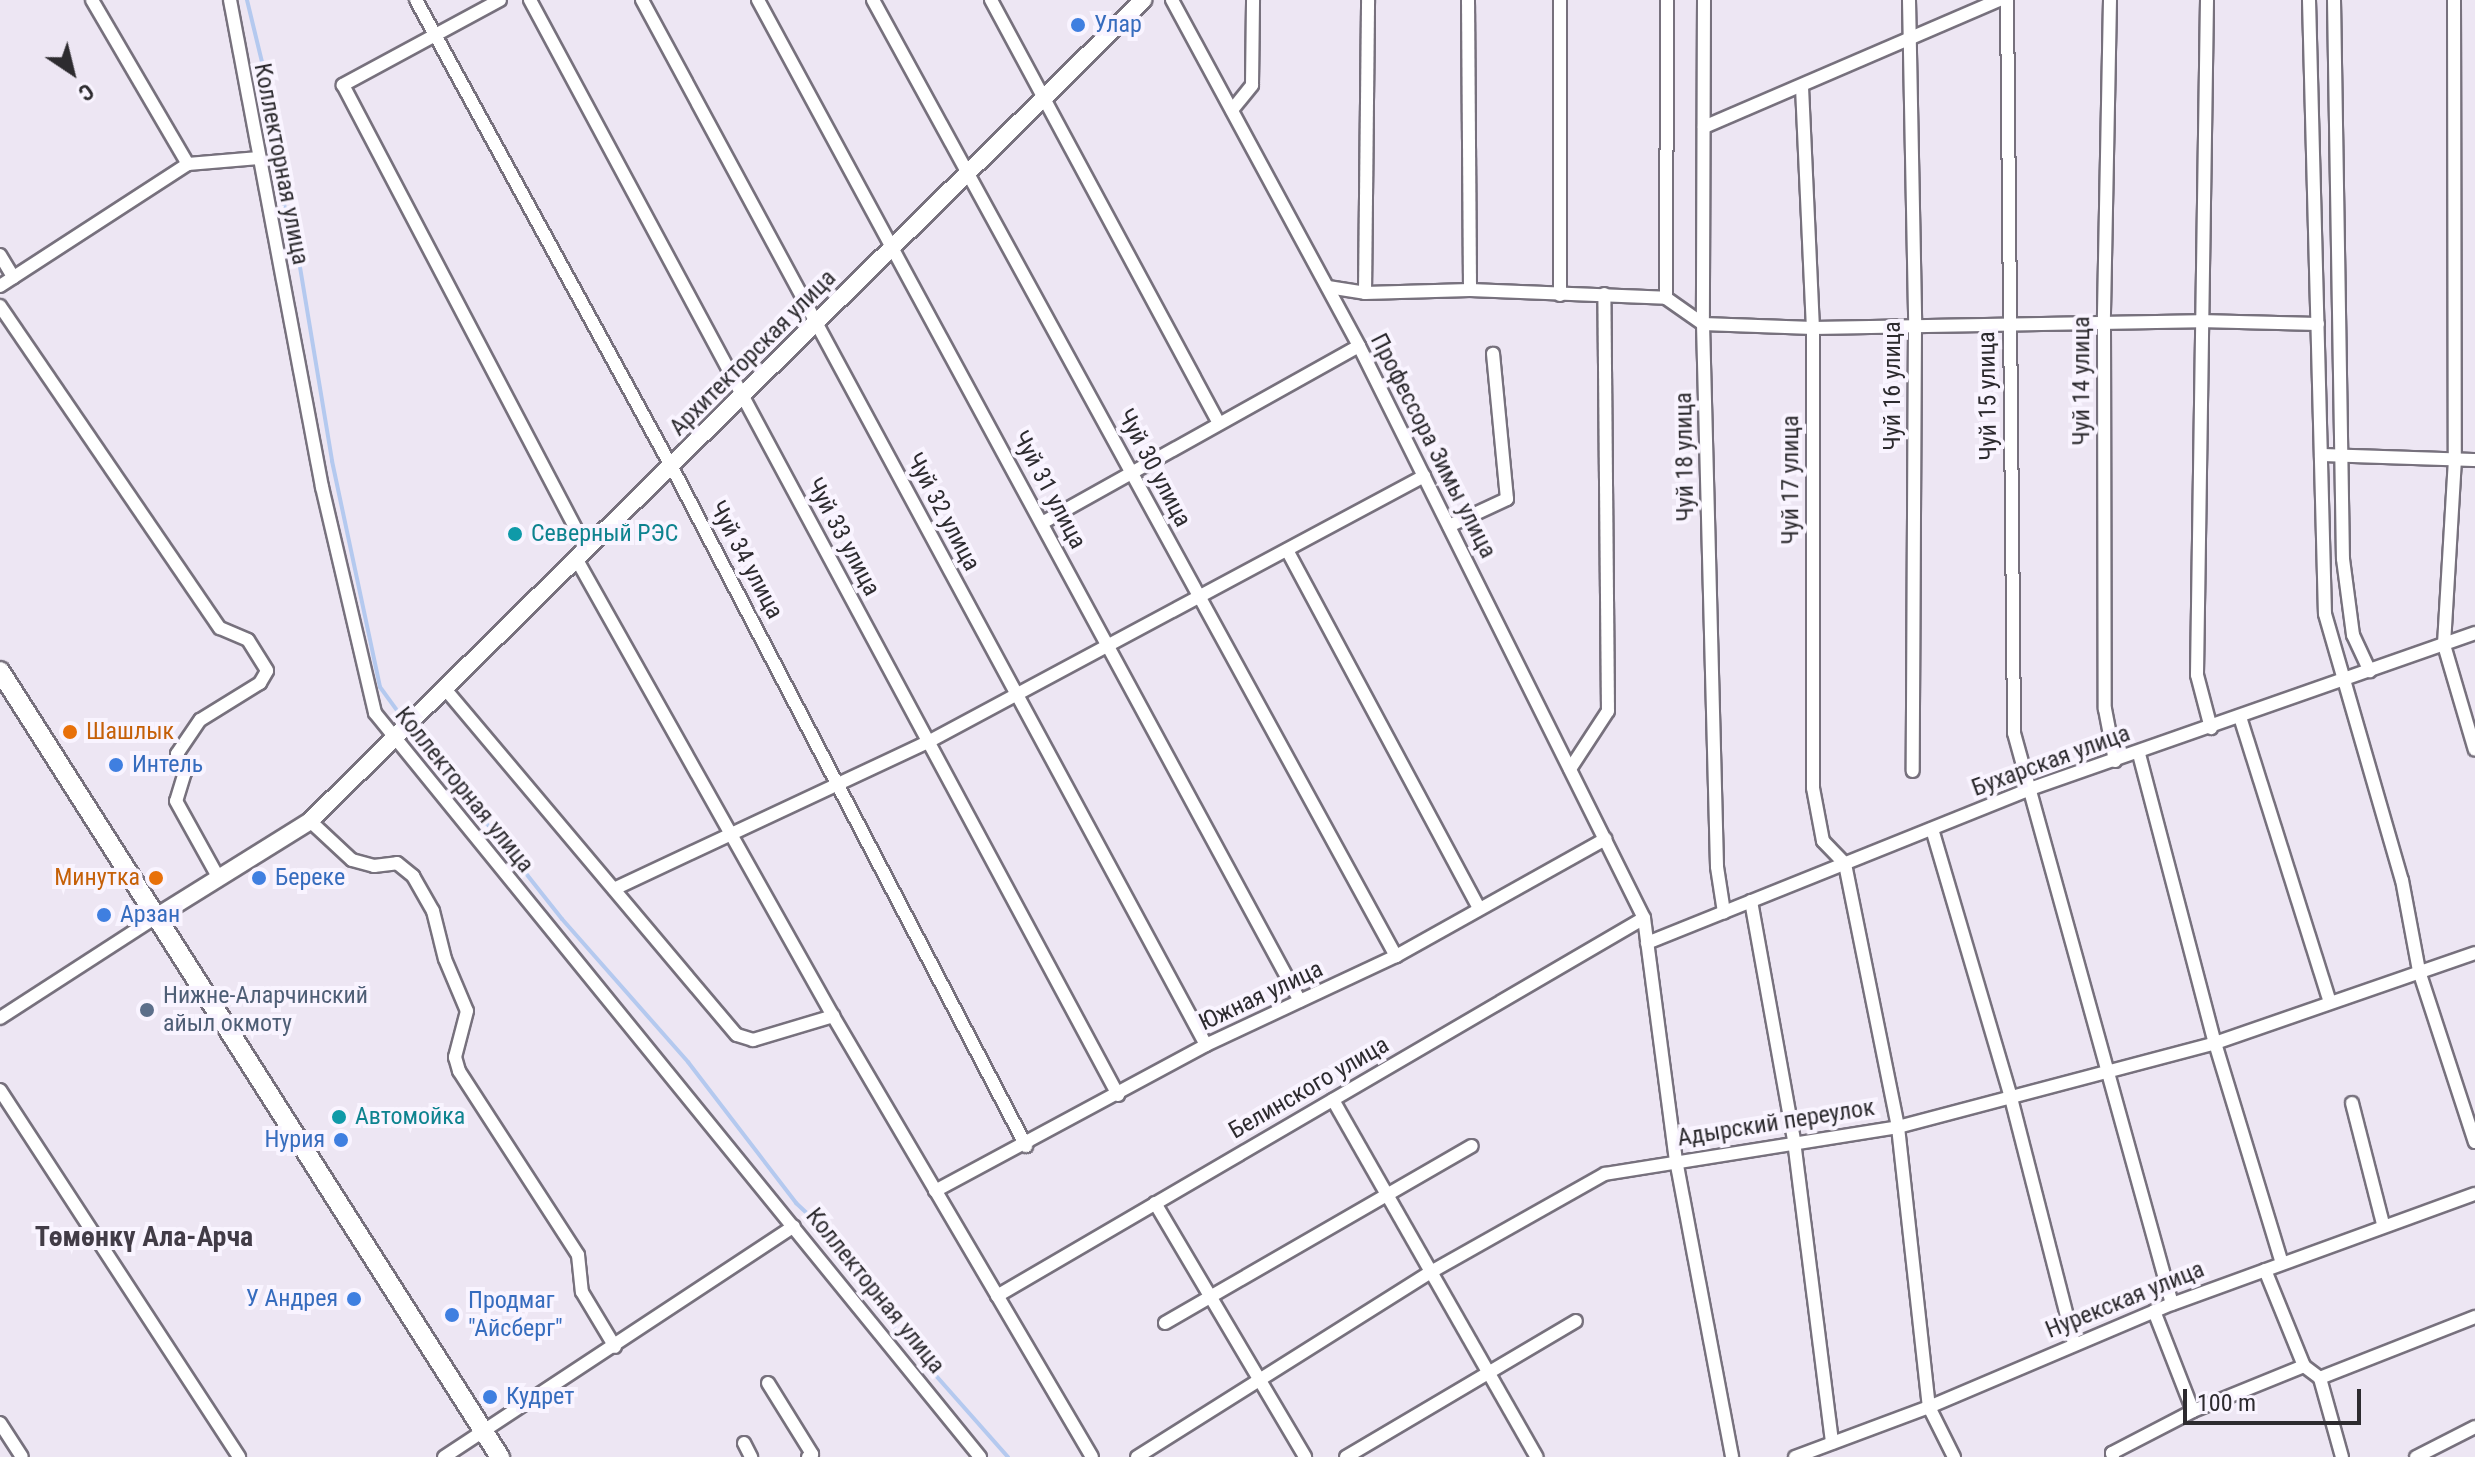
<!DOCTYPE html>
<html>
<head>
<meta charset="utf-8">
<style>
	body { margin:0 }
	#map { position:relative; width:2475px; height:1457px; overflow:hidden; background:#ede6f3; font-family:"Roboto Condensed",sans-serif }
	div>[style] { position:absolute }
	.stream>* { height:4px; margin:-2px; padding:0 2px; transform-origin:2px; border-radius:2px; background:#b4c9ef }
	.roads { filter:drop-shadow(2px 0 #77717d) drop-shadow(-2px 0 #77717d) drop-shadow(0 2px #77717d) drop-shadow(0 -2px #77717d) }
	.minor>* { height:12px; margin:-6px; padding:0 6px; transform-origin:6px; border-radius:6px; background:#fff }
	.tertiary>* { height:16px; margin:-8px; padding:0 8px; transform-origin:8px; border-radius:8px; background:#fff }
	.secondary>* { height:18px; margin:-9px; padding:0 9px; transform-origin:9px; border-radius:9px; background:#fff }
	.dots>* { width:22px; height:22px; translate:-50% -50%; box-sizing:border-box; border:4px solid #f9f4ff; border-radius:50% }
	span { translate:-50% -50%; white-space:nowrap; text-align:center; line-height:1.15; -webkit-text-stroke:8px #f9f4ff; paint-order:stroke }
	.shop-label { font-size:24px; color:#366cbe }
	.left { translate:0 -50%; text-align:left }
	.right { translate:-100% -50%; text-align:right }
	.street-label { font-size:24px; color:#2d2b2f }
	.culture-label { font-size:24px; color:#0d838f }
	.food-label { font-size:24px; color:#c56008 }
	.service-label { font-size:24px; color:#4e5e75 }
	.quarter-label { font-size:28px; color:#423c47; font-weight:700 }
	.north { position:absolute; left:32px; top:32px; width:80px; height:80px; -webkit-text-stroke:6px #f9f4ff; paint-order:stroke; rotate:145deg; font-size:22px; font-weight:700; line-height:32px; text-align:center; color:#2d2b2f }
	.north::after { content:''; display:block; margin:auto; width:28px; height:36px; background:#2d2b2f; clip-path:polygon(50% 0,100% 100%,50% 72%,0 100%) }
	.scale { position:absolute; left:2183px; top:1389px; width:178px; height:36px; box-sizing:border-box; border:4px solid #2d2b2f; border-top:0; padding-left:10px; font-size:24px; line-height:28px; white-space:nowrap; color:#2d2b2f; -webkit-text-stroke:6px #f9f4ff; paint-order:stroke }
</style>
</head>
<body>
<div id="map">
	<div class="stream">
		<i style="left:247px;top:0;width:123px;rotate:76.4deg"></i>
		<i style="left:276px;top:120px;width:69px;rotate:86.7deg"></i>
		<i style="left:280px;top:189px;width:74px;rotate:75.2deg"></i>
		<i style="left:299px;top:261px;width:203px;rotate:80.6deg"></i>
		<i style="left:332px;top:461px;width:231px;rotate:78deg"></i>
		<i style="left:380px;top:687px;width:32px;rotate:54deg"></i>
		<i style="left:421px;top:741px;width:227px;rotate:51.6deg"></i>
		<i style="left:562px;top:919px;width:191px;rotate:48.6deg"></i>
		<i style="left:688px;top:1062px;width:178px;rotate:52.5deg"></i>
		<i style="left:796px;top:1203px;width:33px;rotate:43deg"></i>
		<i style="left:820px;top:1225px;width:136px;rotate:54deg"></i>
		<i style="left:900px;top:1335px;width:163px;rotate:48.5deg"></i>
	</div>
	<div class="roads">
		<div class="minor">
			<i style="left:92px;top:0;width:190px;rotate:59.7deg"></i>
			<i style="left:230px;top:0;width:496px;rotate:79.3deg"></i>
			<i style="left:322px;top:487px;width:232px;rotate:76.8deg"></i>
			<i style="left:375px;top:713px;width:959px;rotate:50.88deg"></i>
			<i style="left:416px;top:0;width:542px;rotate:61.31deg"></i>
			<i style="left:676px;top:475px;width:757px;rotate:62.45deg"></i>
			<i style="left:500px;top:0;width:179px;rotate:151.6deg"></i>
			<i style="left:343px;top:85px;width:525px;rotate:62.31deg"></i>
			<i style="left:530px;top:0;width:1243px;rotate:61.76deg"></i>
			<i style="left:642px;top:0;width:1187px;rotate:61.64deg"></i>
			<i style="left:758px;top:0;width:1138px;rotate:61.57deg"></i>
			<i style="left:873px;top:0;width:1090px;rotate:61.32deg"></i>
			<i style="left:991px;top:0;width:481px;rotate:61.7deg"></i>
			<i style="left:1172px;top:0;width:393px;rotate:61.6deg"></i>
			<i style="left:1359px;top:346px;width:639px;rotate:63.52deg"></i>
			<i style="left:1644px;top:918px;width:244px;rotate:82.5deg"></i>
			<i style="left:1676px;top:1160px;width:302px;rotate:79.3deg"></i>
			<i style="left:1468px;top:0;width:290px;rotate:89.6deg"></i>
			<i style="left:1704px;top:0;width:324px;rotate:90.2deg"></i>
			<i style="left:1703px;top:324px;width:543px;rotate:88.52deg"></i>
			<i style="left:1717px;top:867px;width:46px;rotate:81.2deg"></i>
			<i style="left:1909px;top:0;width:325px;rotate:88.9deg"></i>
			<i style="left:1915px;top:325px;width:446px;rotate:90.3deg"></i>
			<i style="left:2007px;top:0;width:733px;rotate:89.45deg"></i>
			<i style="left:2014px;top:733px;width:592px;rotate:74.53deg"></i>
			<i style="left:2110px;top:0;width:326px;rotate:91.1deg"></i>
			<i style="left:2104px;top:326px;width:383px;rotate:89.9deg"></i>
			<i style="left:2105px;top:709px;width:53px;rotate:79.1deg"></i>
			<i style="left:2207px;top:0;width:675px;rotate:90.85deg"></i>
			<i style="left:2197px;top:675px;width:55px;rotate:75.2deg"></i>
			<i style="left:2309px;top:0;width:614px;rotate:88.51deg"></i>
			<i style="left:2325px;top:614px;width:277px;rotate:73.9deg"></i>
			<i style="left:2402px;top:880px;width:93px;rotate:79.4deg"></i>
			<i style="left:2419px;top:971px;width:180px;rotate:71.9deg"></i>
			<i style="left:2334px;top:0;width:559px;rotate:89.08deg"></i>
			<i style="left:2343px;top:559px;width:77px;rotate:82.5deg"></i>
			<i style="left:2353px;top:635px;width:40px;rotate:65deg"></i>
			<i style="left:2454px;top:0;width:459px;rotate:89.9deg"></i>
			<i style="left:2455px;top:459px;width:186px;rotate:93.4deg"></i>
			<i style="left:2444px;top:645px;width:109px;rotate:73.6deg"></i>
			<i style="left:1802px;top:87px;width:241px;rotate:87.4deg"></i>
			<i style="left:1813px;top:328px;width:460px;rotate:90deg"></i>
			<i style="left:1813px;top:788px;width:54px;rotate:79.3deg"></i>
			<i style="left:1823px;top:841px;width:32px;rotate:46deg"></i>
			<i style="left:1845px;top:864px;width:268px;rotate:78.6deg"></i>
			<i style="left:1898px;top:1127px;width:282px;rotate:83.7deg"></i>
			<i style="left:1929px;top:1407px;width:56px;rotate:63.4deg"></i>
			<i style="left:1232px;top:110px;width:32px;rotate:-51deg"></i>
			<i style="left:1252px;top:85px;width:85px;rotate:-89.3deg"></i>
			<i style="left:1704px;top:127px;width:321px;rotate:-23.3deg"></i>
			<i style="left:0;top:255px;width:26px;rotate:59deg"></i>
			<i style="left:0;top:286px;width:224px;rotate:-33deg"></i>
			<i style="left:188px;top:164px;width:71px;rotate:-4.8deg"></i>
			<i style="left:1328px;top:287px;width:37px;rotate:9deg"></i>
			<i style="left:1365px;top:293px;width:105px;rotate:-1.6deg"></i>
			<i style="left:1470px;top:290px;width:196px;rotate:2.3deg"></i>
			<i style="left:1666px;top:298px;width:45px;rotate:35.1deg"></i>
			<i style="left:1703px;top:324px;width:110px;rotate:2.1deg"></i>
			<i style="left:1813px;top:328px;width:386px;rotate:-1deg"></i>
			<i style="left:2199px;top:321px;width:119px;rotate:1.4deg"></i>
			<i style="left:1365px;top:293px;width:293px;rotate:-89.4deg"></i>
			<i style="left:1560px;top:295px;width:295px;rotate:-90deg"></i>
			<i style="left:1666px;top:298px;width:298px;rotate:-89.8deg"></i>
			<i style="left:0;top:306px;width:390px;rotate:55.7deg"></i>
			<i style="left:220px;top:628px;width:30px;rotate:23deg"></i>
			<i style="left:248px;top:640px;width:36px;rotate:58deg"></i>
			<i style="left:267px;top:671px;width:14px;rotate:120deg"></i>
			<i style="left:260px;top:683px;width:70px;rotate:148.3deg"></i>
			<i style="left:200px;top:720px;width:41px;rotate:124.1deg"></i>
			<i style="left:177px;top:754px;width:20px;rotate:66deg"></i>
			<i style="left:185px;top:772px;width:30px;rotate:107deg"></i>
			<i style="left:176px;top:801px;width:85px;rotate:61deg"></i>
			<i style="left:2321px;top:455px;width:154px;rotate:1.9deg"></i>
			<i style="left:1042px;top:523px;width:363px;rotate:-29.2deg"></i>
			<i style="left:1449px;top:526px;width:64px;rotate:-25deg"></i>
			<i style="left:1507px;top:499px;width:146px;rotate:-95.5deg"></i>
			<i style="left:1287px;top:550px;width:406px;rotate:61.8deg"></i>
			<i style="left:577px;top:560px;width:523px;rotate:60.69deg"></i>
			<i style="left:833px;top:1016px;width:511px;rotate:59.57deg"></i>
			<i style="left:446px;top:690px;width:451px;rotate:49.9deg"></i>
			<i style="left:737px;top:1035px;width:17px;rotate:17deg"></i>
			<i style="left:753px;top:1040px;width:84px;rotate:-16.7deg"></i>
			<i style="left:2240px;top:717px;width:299px;rotate:72.5deg"></i>
			<i style="left:2139px;top:754px;width:299px;rotate:75.3deg"></i>
			<i style="left:2215px;top:1043px;width:230px;rotate:73.1deg"></i>
			<i style="left:1570px;top:769px;width:69px;rotate:-56.8deg"></i>
			<i style="left:1608px;top:711px;width:417px;rotate:-90.5deg"></i>
			<i style="left:310px;top:821px;width:57px;rotate:42.9deg"></i>
			<i style="left:352px;top:860px;width:23px;rotate:15deg"></i>
			<i style="left:374px;top:866px;width:23px;rotate:-7deg"></i>
			<i style="left:397px;top:863px;width:21px;rotate:39deg"></i>
			<i style="left:413px;top:876px;width:40px;rotate:60.3deg"></i>
			<i style="left:433px;top:911px;width:49px;rotate:76deg"></i>
			<i style="left:445px;top:959px;width:56px;rotate:67.1deg"></i>
			<i style="left:467px;top:1011px;width:48px;rotate:104.6deg"></i>
			<i style="left:455px;top:1057px;width:15px;rotate:74deg"></i>
			<i style="left:459px;top:1071px;width:219px;rotate:57.1deg"></i>
			<i style="left:578px;top:1255px;width:37px;rotate:84deg"></i>
			<i style="left:582px;top:1292px;width:64px;rotate:59deg"></i>
			<i style="left:1932px;top:829px;width:276px;rotate:73.6deg"></i>
			<i style="left:2010px;top:1094px;width:257px;rotate:75.6deg"></i>
			<i style="left:614px;top:889px;width:347px;rotate:-25.1deg"></i>
			<i style="left:928px;top:742px;width:563px;rotate:-28.2deg"></i>
			<i style="left:1751px;top:901px;width:244px;rotate:79.8deg"></i>
			<i style="left:1794px;top:1141px;width:304px;rotate:82.8deg"></i>
			<i style="left:1647px;top:943px;width:410px;rotate:-21.9deg"></i>
			<i style="left:2027px;top:790px;width:475px;rotate:-19.3deg"></i>
			<i style="left:0;top:1018px;width:186px;rotate:-32.9deg"></i>
			<i style="left:0;top:1090px;width:438px;rotate:56.9deg"></i>
			<i style="left:1333px;top:1100px;width:411px;rotate:60.3deg"></i>
			<i style="left:2352px;top:1103px;width:125px;rotate:75.6deg"></i>
			<i style="left:935px;top:1191px;width:308px;rotate:-28.3deg"></i>
			<i style="left:1206px;top:1045px;width:210px;rotate:-25.1deg"></i>
			<i style="left:1396px;top:956px;width:240px;rotate:-29.2deg"></i>
			<i style="left:1155px;top:1203px;width:295px;rotate:59.4deg"></i>
			<i style="left:2265px;top:1270px;width:104px;rotate:67.9deg"></i>
			<i style="left:997px;top:1296px;width:749px;rotate:-30.29deg"></i>
			<i style="left:2154px;top:1311px;width:107px;rotate:68.7deg"></i>
			<i style="left:1165px;top:1323px;width:354px;rotate:-30deg"></i>
			<i style="left:768px;top:1383px;width:84px;rotate:58.2deg"></i>
			<i style="left:812px;top:1454px;width:5px;rotate:143deg"></i>
			<i style="left:0;top:1423px;width:40px;rotate:57.1deg"></i>
			<i style="left:744px;top:1443px;width:16px;rotate:63deg"></i>
			<i style="left:444px;top:1457px;width:419px;rotate:-33.4deg"></i>
			<i style="left:1137px;top:1457px;width:345px;rotate:-32.2deg"></i>
			<i style="left:1429px;top:1273px;width:202px;rotate:-29.4deg"></i>
			<i style="left:1605px;top:1174px;width:297px;rotate:-9.1deg"></i>
			<i style="left:1898px;top:1127px;width:328px;rotate:-14.8deg"></i>
			<i style="left:2215px;top:1043px;width:275px;rotate:-19.1deg"></i>
			<i style="left:1346px;top:1457px;width:267px;rotate:-30.6deg"></i>
			<i style="left:1795px;top:1457px;width:143px;rotate:-20.5deg"></i>
			<i style="left:1929px;top:1407px;width:264px;rotate:-23deg"></i>
			<i style="left:2172px;top:1304px;width:322px;rotate:-20deg"></i>
			<i style="left:2113px;top:1457px;width:4px;rotate:-104deg"></i>
			<i style="left:2112px;top:1453px;width:91px;rotate:-27.4deg"></i>
			<i style="left:2193px;top:1411px;width:120px;rotate:-22.1deg"></i>
			<i style="left:2304px;top:1366px;width:20px;rotate:37deg"></i>
			<i style="left:2342px;top:1457px;width:82px;rotate:-105.6deg"></i>
			<i style="left:2320px;top:1378px;width:167px;rotate:-21.5deg"></i>
			<i style="left:2416px;top:1457px;width:66px;rotate:-27deg"></i>
		</div>
		<div class="tertiary">
			<i style="left:156px;top:917px;width:181px;rotate:-31.9deg"></i>
			<i style="left:310px;top:821px;width:1170px;rotate:-44.58deg"></i>
		</div>
		<div class="secondary">
			<i style="left:0;top:671px;width:932px;rotate:57.54deg"></i>
		</div>
	</div>
	<div class="dots">
		<i style="left:1078px;top:25px;background:#3f7fe0"></i>
		<i style="left:515px;top:534px;background:#0f9aa8"></i>
		<i style="left:70px;top:732px;background:#e8710a"></i>
		<i style="left:116px;top:765px;background:#3f7fe0"></i>
		<i style="left:156px;top:878px;background:#e8710a"></i>
		<i style="left:259px;top:878px;background:#3f7fe0"></i>
		<i style="left:104px;top:915px;background:#3f7fe0"></i>
		<i style="left:147px;top:1010px;background:#5c6f8a"></i>
		<i style="left:339px;top:1117px;background:#0f9aa8"></i>
		<i style="left:341px;top:1140px;background:#3f7fe0"></i>
		<i style="left:354px;top:1299px;background:#3f7fe0"></i>
		<i style="left:452px;top:1315px;background:#3f7fe0"></i>
		<i style="left:490px;top:1397px;background:#3f7fe0"></i>
	</div>
	<div class="shop-label">
		<span class="left" style="left:1094px;top:25px">Улар</span>
		<span class="left" style="left:132px;top:765px">Интель</span>
		<span class="left" style="left:275px;top:878px">Береке</span>
		<span class="left" style="left:120px;top:915px">Арзан</span>
		<span class="right" style="left:325px;top:1140px">Нурия</span>
		<span class="right" style="left:338px;top:1299px">У Андрея</span>
		<span class="left" style="left:468px;top:1315px">Продмаг<br>"Айсберг"</span>
		<span class="left" style="left:506px;top:1397px">Кудрет</span>
	</div>
	<div class="street-label">
		<span style="left:281px;top:164px;rotate:79deg">Коллекторная улица</span>
		<span style="left:753px;top:353px;rotate:-45deg">Архитекторская улица</span>
		<span style="left:2082px;top:381px;rotate:-90deg">Чуй 14 улица</span>
		<span style="left:1893px;top:386px;rotate:-90deg">Чуй 16 улица</span>
		<span style="left:1988px;top:396px;rotate:-91deg">Чуй 15 улица</span>
		<span style="left:1433px;top:446px;rotate:63deg">Профессора Зимы улица</span>
		<span style="left:1685px;top:457px;rotate:-91deg">Чуй 18 улица</span>
		<span style="left:1154px;top:468px;rotate:62deg">Чуй 30 улица</span>
		<span style="left:1791px;top:480px;rotate:-90deg">Чуй 17 улица</span>
		<span style="left:1049px;top:490px;rotate:62deg">Чуй 31 улица</span>
		<span style="left:943px;top:512px;rotate:62deg">Чуй 32 улица</span>
		<span style="left:843px;top:537px;rotate:62deg">Чуй 33 улица</span>
		<span style="left:746px;top:560px;rotate:62deg">Чуй 34 улица</span>
		<span style="left:2051px;top:761px;rotate:-20deg">Бухарская улица</span>
		<span style="left:464px;top:790px;rotate:51deg">Коллекторная улица</span>
		<span style="left:1261px;top:996px;rotate:-25deg">Южная улица</span>
		<span style="left:1309px;top:1088px;rotate:-30deg">Белинского улица</span>
		<span style="left:1776px;top:1123px;rotate:-9deg">Адырский переулок</span>
		<span style="left:875px;top:1291px;rotate:51deg">Коллекторная улица</span>
		<span style="left:2125px;top:1300px;rotate:-22deg">Нурекская улица</span>
	</div>
	<div class="culture-label">
		<span class="left" style="left:531px;top:534px">Северный РЭС</span>
		<span class="left" style="left:355px;top:1117px">Автомойка</span>
	</div>
	<div class="food-label">
		<span class="left" style="left:86px;top:732px">Шашлык</span>
		<span class="right" style="left:140px;top:878px">Минутка</span>
	</div>
	<div class="service-label">
		<span class="left" style="left:163px;top:1010px">Нижне-Аларчинский<br>айыл окмоту</span>
	</div>
	<div class="quarter-label">
		<span style="left:144px;top:1237px">Төмөнкү Ала-Арча</span>
	</div>
	<div class="north">С</div>
	<div class="scale">100 m</div>
</div>
</body>
</html>
